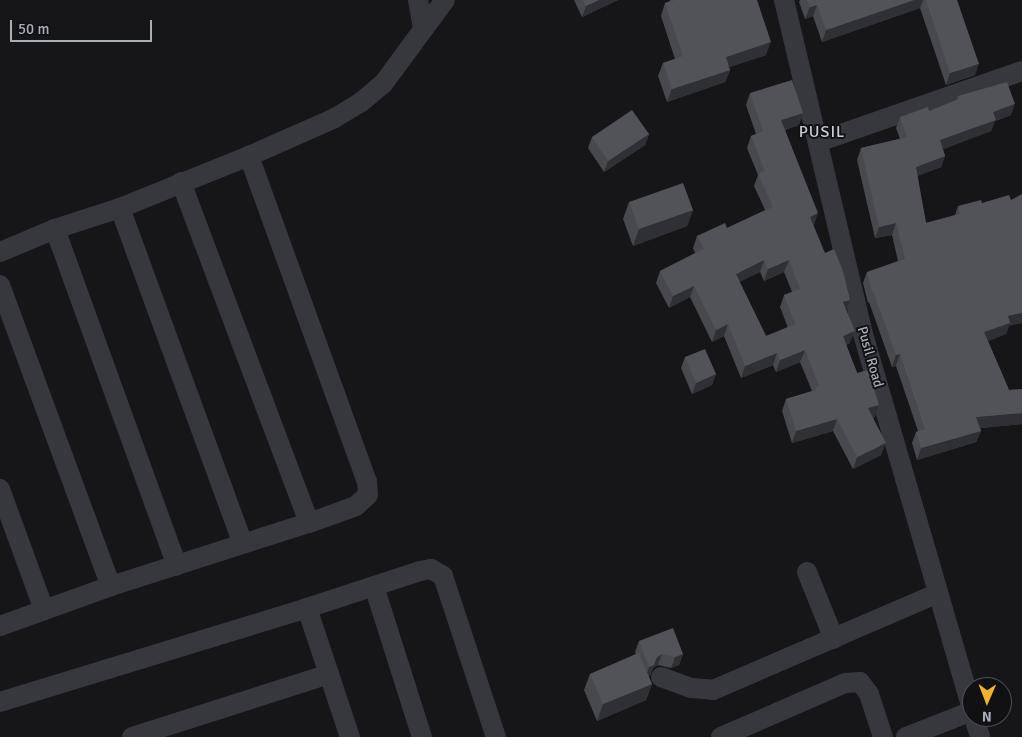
<!DOCTYPE html>
<html>
<head>
<meta charset="utf-8">
<style>
	body { margin:0 }
	#map { position:relative; width:1022px; height:737px; overflow:hidden; background:#161618; font-family:Signika,sans-serif }
	div>[style] { position:absolute }
	.minor>* { height:20px; margin:-10px; padding:0 10px; transform-origin:10px; border-radius:10px; background:#37383d }
	.wall>* { inset:0; background:#47494d }
	.shaded-wall>* { inset:0; background:#2f3033 }
	.building>* { inset:0; background:#525359 }
	span { translate:-50% -50%; white-space:nowrap; text-align:center; line-height:1.15; -webkit-text-stroke:4px #111113; paint-order:stroke }
	.street-label { font-size:14px; color:#a8adb8 }
	.quarter-label { font-size:16px; color:#c9ccd4; letter-spacing:1px }
	.north { position:absolute; left:962px; top:677px; width:50px; height:50px; box-sizing:border-box; background:#111113; border:1px solid #4d4f55; border-radius:50%; rotate:181deg; font-size:14px; font-weight:700; line-height:20px; text-align:center; color:#a8adb8 }
	.north::after { content:''; display:block; margin:auto; width:18px; height:22px; background:#f2b134; clip-path:polygon(50% 0,100% 100%,50% 72%,0 100%) }
	.scale { position:absolute; left:10px; top:20px; width:142px; height:22px; box-sizing:border-box; border:2px solid #a8adb8; border-top:0; padding-left:6px; font-size:15px; line-height:18px; white-space:nowrap; color:#a8adb8; -webkit-text-stroke:4px #111113; paint-order:stroke }
</style>
</head>
<body>
<div id="map">
	<div class="minor">
		<i style="left:418px;top:0;width:28px;rotate:80deg"></i>
		<i style="left:784px;top:0;width:336px;rotate:76.7deg"></i>
		<i style="left:861px;top:327px;width:399px;rotate:73.8deg"></i>
		<i style="left:818px;top:142px;width:216px;rotate:-19.2deg"></i>
		<i style="left:181px;top:182px;width:364px;rotate:69.4deg"></i>
		<i style="left:120px;top:208px;width:356px;rotate:69.9deg"></i>
		<i style="left:55px;top:229px;width:358px;rotate:70.1deg"></i>
		<i style="left:0;top:252px;width:60px;rotate:-22.7deg"></i>
		<i style="left:55px;top:229px;width:68px;rotate:-17.9deg"></i>
		<i style="left:120px;top:208px;width:139px;rotate:-22deg"></i>
		<i style="left:249px;top:156px;width:92px;rotate:-23.8deg"></i>
		<i style="left:333px;top:119px;width:31px;rotate:-31deg"></i>
		<i style="left:360px;top:103px;width:30px;rotate:-40deg"></i>
		<i style="left:383px;top:84px;width:104px;rotate:-53.6deg"></i>
		<i style="left:0;top:285px;width:321px;rotate:69.8deg"></i>
		<i style="left:0;top:489px;width:129px;rotate:70deg"></i>
		<i style="left:807px;top:572px;width:72px;rotate:68.1deg"></i>
		<i style="left:374px;top:586px;width:158px;rotate:72.4deg"></i>
		<i style="left:307px;top:608px;width:136px;rotate:71.6deg"></i>
		<i style="left:0;top:626px;width:118px;rotate:-19.8deg"></i>
		<i style="left:111px;top:586px;width:208px;rotate:-17.7deg"></i>
		<i style="left:309px;top:523px;width:50px;rotate:-19.9deg"></i>
		<i style="left:356px;top:506px;width:16px;rotate:-43deg"></i>
		<i style="left:368px;top:495px;width:13px;rotate:-94deg"></i>
		<i style="left:367px;top:482px;width:347px;rotate:-109.9deg"></i>
		<i style="left:661px;top:677px;width:33px;rotate:20deg"></i>
		<i style="left:692px;top:688px;width:21px;rotate:5deg"></i>
		<i style="left:713px;top:690px;width:245px;rotate:-23.3deg"></i>
		<i style="left:0;top:702px;width:321px;rotate:-17deg"></i>
		<i style="left:307px;top:608px;width:119px;rotate:-18.1deg"></i>
		<i style="left:420px;top:571px;width:11px;rotate:-10deg"></i>
		<i style="left:431px;top:569px;width:14px;rotate:30deg"></i>
		<i style="left:443px;top:576px;width:169px;rotate:71.8deg"></i>
		<i style="left:974px;top:717px;width:21px;rotate:73deg"></i>
		<i style="left:132px;top:737px;width:207px;rotate:-17.7deg"></i>
		<i style="left:721px;top:737px;width:135px;rotate:-23.5deg"></i>
		<i style="left:845px;top:683px;width:15px;rotate:-4deg"></i>
		<i style="left:860px;top:682px;width:15px;rotate:53deg"></i>
		<i style="left:869px;top:694px;width:45px;rotate:72deg"></i>
		<i style="left:906px;top:737px;width:71px;rotate:-21.5deg"></i>
	</div>
	<div class="wall">
		<i style="clip-path:polygon(574px 0,618px 0,582px 17px)"></i>
		<i style="clip-path:polygon(670px 0,757px 0,766px 55px,729px 67px,730px 70px,725px 82px,667px 102px,658px 76px,663px 63px,675px 59px,661px 16px,665px 3px,670px 1px)"></i>
		<i style="clip-path:polygon(800px 0,957px 0,975px 75px,946px 85px,920px 8px,822px 42px,813px 16px,805px 19px,799px 2px)"></i>
		<i style="clip-path:polygon(evenodd,750px 93px,803px 113px,799px 125px,785px 130px,814px 225px,813px 225px,846px 309px,850px 343px,846px 345px,875px 417px,873px 417px,881px 455px,853px 469px,833px 431px,792px 443px,782px 411px,786px 399px,812px 391px,800px 362px,776px 372px,773px 365px,741px 378px,724px 336px,712px 342px,690px 297px,669px 308px,656px 283px,660px 271px,695px 253px,693px 248px,697px 236px,727px 228px,765px 210px,754px 186px,758px 175px,747px 148px,751px 136px,756px 134px,746px 105px,750px 93px,760px 272px,764px 281px,784px 272px,792px 292px,784px 295px,780px 307px,788px 328px,766px 336px,739px 282px,760px 272px)"></i>
		<i style="clip-path:polygon(958px 96px,1011px 115px,995px 121px,991px 131px,943px 149px,945px 156px,941px 167px,917px 176px,926px 223px,955px 215px,958px 206px,1009px 326px,1006px 334px,988px 341px,1009px 390px,1022px 389px,1022px 424px,980px 428px,981px 431px,976px 442px,917px 460px,912px 443px,916px 432px,918px 431px,896px 366px,892px 367px,869px 302px,868px 303px,863px 283px,867px 272px,898px 261px,892px 235px,875px 238px,857px 160px,861px 148px,900px 139px,896px 128px,900px 117px,929px 111px,956px 100px)"></i>
		<i style="clip-path:polygon(649px 134px,645px 145px,604px 172px,588px 148px,592px 137px)"></i>
		<i style="clip-path:polygon(629px 202px,693px 210px,687px 226px,633px 246px,623px 219px)"></i>
		<i style="clip-path:polygon(685px 357px,716px 374px,712px 385px,692px 394px,681px 368px)"></i>
		<i style="clip-path:polygon(639px 641px,683px 654px,679px 665px,671px 668px,658px 665px,653px 668px,650px 676px,648px 676px,652px 684px,646px 700px,597px 721px,584px 690px,590px 674px,636px 654px,635px 652px)"></i>
	</div>
	<div class="shaded-wall">
		<i style="clip-path:polygon(599px 0,618px 0,582px 17px,586px 6px)"></i>
		<i style="clip-path:polygon(914px 0,923px 0,920px 8px,822px 42px,826px 30px)"></i>
		<i style="clip-path:polygon(817px 5px,813px 16px,805px 19px,810px 7px)"></i>
		<i style="clip-path:polygon(771px 42px,766px 55px,721px 70px,726px 57px)"></i>
		<i style="clip-path:polygon(979px 64px,975px 75px,946px 85px,950px 73px)"></i>
		<i style="clip-path:polygon(730px 70px,725px 82px,667px 102px,672px 89px)"></i>
		<i style="clip-path:polygon(1015px 104px,1011px 115px,995px 121px,991px 131px,936px 152px,940px 140px,993px 112px)"></i>
		<i style="clip-path:polygon(803px 113px,799px 125px,777px 132px,781px 120px)"></i>
		<i style="clip-path:polygon(649px 134px,645px 145px,604px 172px,608px 161px)"></i>
		<i style="clip-path:polygon(945px 156px,941px 167px,911px 178px,916px 167px)"></i>
		<i style="clip-path:polygon(693px 210px,687px 226px,633px 246px,639px 229px)"></i>
		<i style="clip-path:polygon(818px 213px,814px 225px,805px 229px,810px 217px)"></i>
		<i style="clip-path:polygon(896px 223px,892px 235px,875px 238px,879px 227px)"></i>
		<i style="clip-path:polygon(764px 260px,760px 272px,731px 286px,736px 274px)"></i>
		<i style="clip-path:polygon(789px 260px,784px 272px,764px 281px,768px 269px)"></i>
		<i style="clip-path:polygon(694px 286px,690px 297px,669px 308px,673px 296px)"></i>
		<i style="clip-path:polygon(850px 300px,845px 312px,843px 302px)"></i>
		<i style="clip-path:polygon(1022px 313px,1022px 323px,1009px 326px,1006px 334px,980px 344px,984px 332px,1008px 316px)"></i>
		<i style="clip-path:polygon(728px 324px,724px 336px,712px 342px,716px 330px)"></i>
		<i style="clip-path:polygon(855px 331px,850px 343px,838px 347px,843px 336px)"></i>
		<i style="clip-path:polygon(805px 350px,800px 362px,776px 372px,780px 360px)"></i>
		<i style="clip-path:polygon(777px 353px,773px 365px,741px 378px,745px 366px)"></i>
		<i style="clip-path:polygon(900px 354px,896px 366px,892px 367px,896px 355px)"></i>
		<i style="clip-path:polygon(716px 374px,712px 385px,692px 394px,696px 383px)"></i>
		<i style="clip-path:polygon(879px 405px,875px 417px,864px 420px,868px 408px)"></i>
		<i style="clip-path:polygon(1022px 413px,1022px 424px,972px 429px,976px 417px)"></i>
		<i style="clip-path:polygon(837px 419px,833px 431px,792px 443px,796px 431px)"></i>
		<i style="clip-path:polygon(981px 431px,976px 442px,917px 460px,921px 448px)"></i>
		<i style="clip-path:polygon(886px 443px,881px 455px,853px 469px,857px 457px)"></i>
		<i style="clip-path:polygon(662px 654px,658px 665px,653px 668px,650px 676px,645px 678px,649px 667px,657px 657px)"></i>
		<i style="clip-path:polygon(683px 654px,679px 665px,671px 668px,675px 657px)"></i>
		<i style="clip-path:polygon(652px 684px,646px 700px,597px 721px,603px 704px)"></i>
	</div>
	<div class="building">
		<i style="clip-path:polygon(583px 0,599px 0,586px 6px)"></i>
		<i style="clip-path:polygon(675px 0,757px 0,771px 42px,726px 57px,730px 70px,672px 89px,663px 63px,683px 56px,665px 3px)"></i>
		<i style="clip-path:polygon(807px 0,914px 0,826px 30px,817px 5px,810px 7px)"></i>
		<i style="clip-path:polygon(926px 0,957px 0,979px 64px,950px 73px)"></i>
		<i style="clip-path:polygon(evenodd,792px 80px,803px 113px,781px 120px,818px 213px,810px 217px,825px 253px,834px 249px,843px 271px,850px 300px,843px 302px,855px 331px,843px 336px,857px 373px,868px 370px,879px 405px,868px 408px,886px 443px,857px 457px,837px 419px,796px 431px,786px 399px,816px 390px,815px 388px,819px 386px,805px 350px,780px 360px,777px 353px,745px 366px,728px 324px,716px 330px,694px 286px,673px 296px,660px 271px,704px 249px,697px 236px,725px 223px,727px 228px,773px 207px,758px 174px,765px 171px,751px 136px,763px 131px,750px 93px,792px 80px,764px 260px,768px 269px,789px 260px,800px 289px,784px 295px,795px 324px,766px 336px,736px 274px,764px 260px)"></i>
		<i style="clip-path:polygon(1007px 82px,1015px 104px,993px 112px,996px 120px,940px 140px,945px 156px,916px 167px,926px 223px,960px 214px,958px 206px,981px 200px,982px 203px,1009px 195px,1011px 200px,1022px 194px,1022px 313px,1008px 316px,1010px 323px,984px 332px,1009px 390px,1022px 389px,1022px 413px,976px 417px,981px 431px,921px 448px,916px 432px,925px 429px,900px 354px,896px 355px,873px 291px,872px 292px,867px 272px,905px 259px,896px 223px,879px 227px,861px 148px,907px 137px,900px 117px,928px 107px,929px 111px,959px 99px,958px 96px)"></i>
		<i style="clip-path:polygon(632px 110px,649px 134px,608px 161px,592px 137px)"></i>
		<i style="clip-path:polygon(683px 183px,693px 210px,639px 229px,629px 202px)"></i>
		<i style="clip-path:polygon(705px 349px,716px 374px,696px 383px,685px 357px)"></i>
		<i style="clip-path:polygon(673px 628px,683px 654px,675px 657px,662px 654px,657px 657px,654px 665px,649px 667px,639px 641px)"></i>
		<i style="clip-path:polygon(639px 653px,652px 684px,603px 704px,590px 674px)"></i>
	</div>
	<div class="street-label">
		<span style="left:870px;top:357px;rotate:74deg">Pusil Road</span>
	</div>
	<div class="quarter-label">
		<span style="left:822px;top:132px">PUSIL</span>
	</div>
	<div class="north">N</div>
	<div class="scale">50 m</div>
</div>
</body>
</html>
